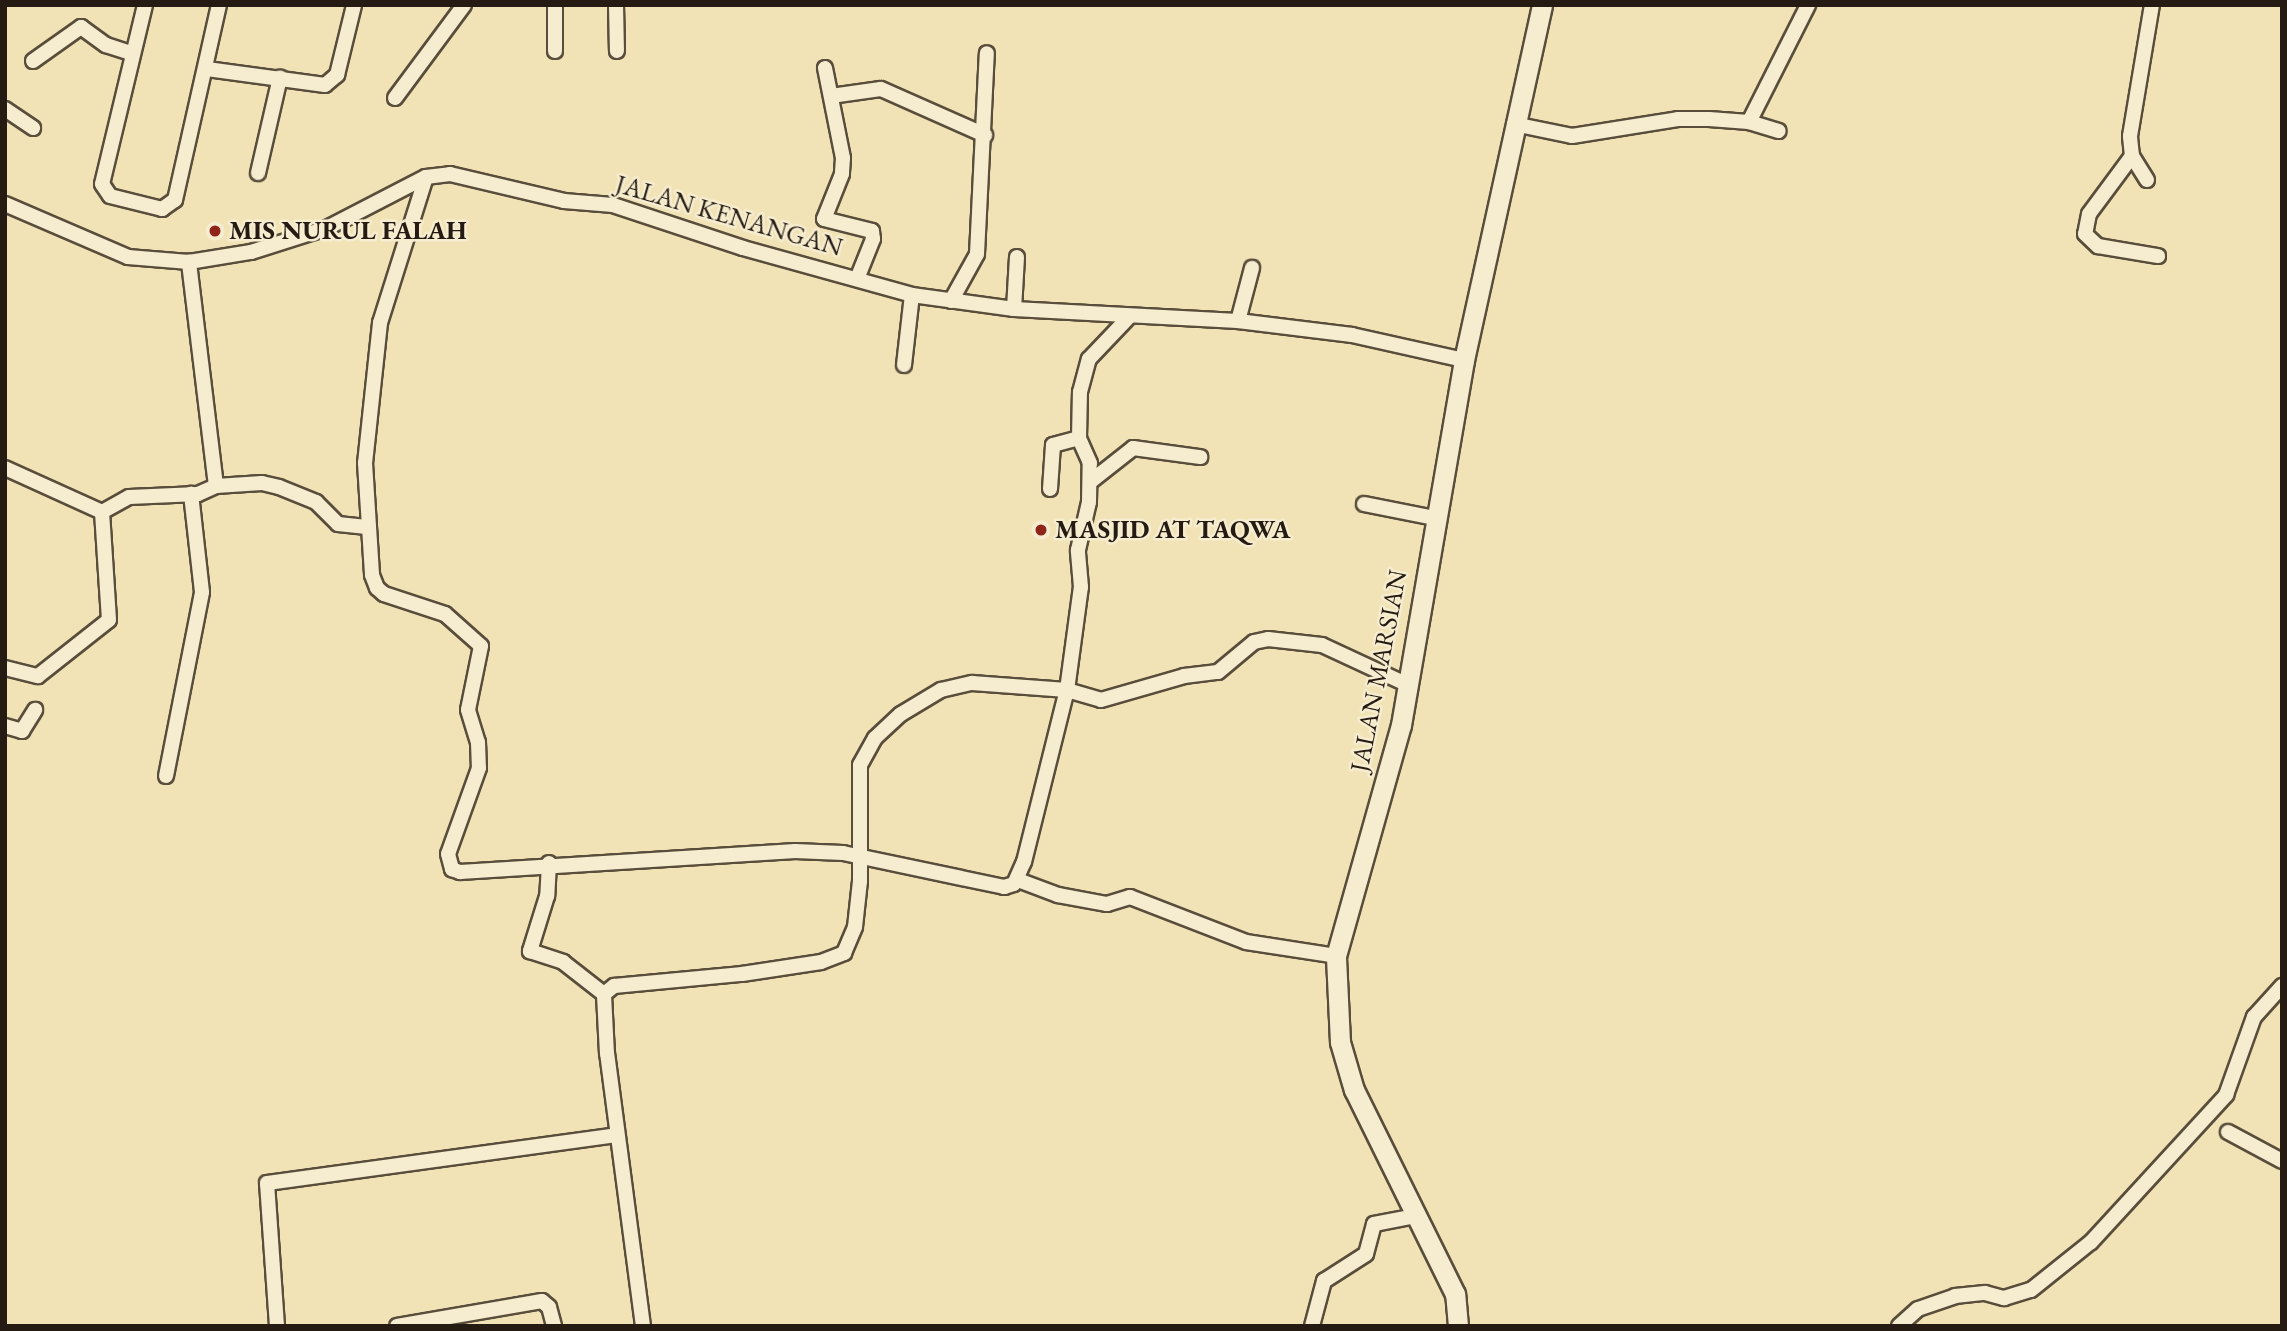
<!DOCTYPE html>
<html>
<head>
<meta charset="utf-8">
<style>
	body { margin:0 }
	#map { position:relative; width:2287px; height:1331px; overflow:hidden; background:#f1e3b6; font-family:"EB Garamond",serif }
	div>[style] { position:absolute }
	.roads { filter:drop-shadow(2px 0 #594d3b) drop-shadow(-2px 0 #594d3b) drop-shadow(0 2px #594d3b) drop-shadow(0 -2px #594d3b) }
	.street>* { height:14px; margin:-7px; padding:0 7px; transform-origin:7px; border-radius:7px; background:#f6edd0 }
	.secondary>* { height:19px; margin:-9.5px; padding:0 9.5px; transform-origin:9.5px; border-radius:9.5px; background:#f6edd0 }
	.dots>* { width:19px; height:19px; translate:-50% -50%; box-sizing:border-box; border:4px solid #f6edd0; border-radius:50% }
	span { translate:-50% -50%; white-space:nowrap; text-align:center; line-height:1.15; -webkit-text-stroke:5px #f6edd0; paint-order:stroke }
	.street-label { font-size:26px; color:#261b12 }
	.poi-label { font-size:26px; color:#261b12; font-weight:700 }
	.left { translate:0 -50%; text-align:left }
	.frame { position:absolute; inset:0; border:7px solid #261b12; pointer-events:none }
</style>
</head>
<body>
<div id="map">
	<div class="roads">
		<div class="street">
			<i style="left:145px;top:5px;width:184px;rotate:103.5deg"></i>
			<i style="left:102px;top:184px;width:14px;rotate:56deg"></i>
			<i style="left:110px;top:196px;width:54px;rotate:14deg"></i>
			<i style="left:162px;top:209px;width:16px;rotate:-35deg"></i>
			<i style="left:175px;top:200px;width:200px;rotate:-77.3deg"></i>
			<i style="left:555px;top:5px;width:46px;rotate:90deg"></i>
			<i style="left:616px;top:5px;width:46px;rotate:88.8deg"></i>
			<i style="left:33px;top:61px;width:59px;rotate:-35.3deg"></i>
			<i style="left:81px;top:27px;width:31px;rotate:36deg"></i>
			<i style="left:106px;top:45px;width:28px;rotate:18deg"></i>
			<i style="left:825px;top:68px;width:92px;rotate:78.7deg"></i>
			<i style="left:843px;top:158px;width:16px;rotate:94deg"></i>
			<i style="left:842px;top:174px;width:48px;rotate:111.8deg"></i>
			<i style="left:824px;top:219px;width:49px;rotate:14deg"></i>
			<i style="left:872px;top:231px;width:8px;rotate:83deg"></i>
			<i style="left:873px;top:239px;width:43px;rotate:111.8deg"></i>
			<i style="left:207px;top:69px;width:119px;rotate:7.7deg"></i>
			<i style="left:325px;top:85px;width:16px;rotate:-40deg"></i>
			<i style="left:337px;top:75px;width:72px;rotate:-76.3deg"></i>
			<i style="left:831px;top:96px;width:50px;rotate:-8deg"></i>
			<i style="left:881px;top:89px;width:114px;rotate:23.9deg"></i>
			<i style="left:395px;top:98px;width:116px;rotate:-53.4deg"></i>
			<i style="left:5px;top:109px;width:34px;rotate:34deg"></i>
			<i style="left:1749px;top:122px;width:131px;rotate:-63.2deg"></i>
			<i style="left:1514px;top:124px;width:59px;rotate:11.7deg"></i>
			<i style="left:1572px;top:136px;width:107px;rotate:-9.1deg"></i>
			<i style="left:1678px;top:119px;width:31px"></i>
			<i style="left:1709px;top:119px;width:40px;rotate:4.3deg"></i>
			<i style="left:1749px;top:122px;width:31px;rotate:17deg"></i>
			<i style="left:2132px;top:156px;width:72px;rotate:126.6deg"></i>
			<i style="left:2089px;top:214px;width:20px;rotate:101deg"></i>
			<i style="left:2085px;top:234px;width:18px;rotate:43deg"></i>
			<i style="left:2098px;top:246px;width:61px;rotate:9.5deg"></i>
			<i style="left:258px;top:173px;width:98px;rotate:-77deg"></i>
			<i style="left:426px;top:177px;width:153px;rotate:107.5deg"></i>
			<i style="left:380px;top:323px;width:141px;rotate:96.1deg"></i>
			<i style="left:365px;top:463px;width:112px;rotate:86.4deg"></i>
			<i style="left:372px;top:575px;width:14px;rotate:69deg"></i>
			<i style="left:377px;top:588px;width:9px;rotate:41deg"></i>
			<i style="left:384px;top:594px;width:64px;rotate:18.2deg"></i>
			<i style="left:445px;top:614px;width:48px;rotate:41.6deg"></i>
			<i style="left:481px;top:646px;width:65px;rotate:101.5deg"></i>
			<i style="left:468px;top:710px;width:34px;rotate:73deg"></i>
			<i style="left:478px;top:742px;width:26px;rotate:88deg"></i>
			<i style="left:479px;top:768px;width:91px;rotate:109.8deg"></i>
			<i style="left:448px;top:854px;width:16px;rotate:75deg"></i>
			<i style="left:452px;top:869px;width:9px;rotate:21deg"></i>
			<i style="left:460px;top:872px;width:336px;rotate:-3.6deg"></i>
			<i style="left:795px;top:851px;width:48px;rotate:2.4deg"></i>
			<i style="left:843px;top:853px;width:165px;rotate:11.9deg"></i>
			<i style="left:1004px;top:887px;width:10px;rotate:-17deg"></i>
			<i style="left:1014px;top:884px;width:24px;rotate:-66deg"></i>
			<i style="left:1024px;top:862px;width:177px;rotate:-76deg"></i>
			<i style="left:1067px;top:690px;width:104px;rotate:-82.3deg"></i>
			<i style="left:1081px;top:587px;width:37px;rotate:-95deg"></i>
			<i style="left:1078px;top:550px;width:49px;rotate:-77.1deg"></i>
			<i style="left:1089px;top:502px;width:39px;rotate:-89deg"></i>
			<i style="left:1090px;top:463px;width:27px;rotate:-114deg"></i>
			<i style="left:1079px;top:438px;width:46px;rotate:-88.8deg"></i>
			<i style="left:1080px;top:392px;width:34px;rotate:-75deg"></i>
			<i style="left:1089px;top:359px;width:59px;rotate:-46.4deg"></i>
			<i style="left:2147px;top:180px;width:28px;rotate:-122deg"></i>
			<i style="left:2132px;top:156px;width:20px;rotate:-96deg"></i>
			<i style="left:2130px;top:136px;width:133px;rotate:-80.5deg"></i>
			<i style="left:5px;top:204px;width:134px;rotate:23.3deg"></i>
			<i style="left:128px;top:257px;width:61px;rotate:4.7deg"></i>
			<i style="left:189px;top:262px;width:63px;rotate:-9.2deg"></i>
			<i style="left:251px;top:252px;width:80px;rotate:-17.5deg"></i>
			<i style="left:327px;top:228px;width:111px;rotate:-27.3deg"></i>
			<i style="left:426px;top:177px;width:24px;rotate:-7deg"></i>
			<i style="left:450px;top:174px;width:117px;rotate:13.3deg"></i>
			<i style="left:564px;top:201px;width:49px;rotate:4.7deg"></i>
			<i style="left:613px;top:205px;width:137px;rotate:18.3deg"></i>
			<i style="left:743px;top:248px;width:175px;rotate:15.5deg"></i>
			<i style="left:912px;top:295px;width:103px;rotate:7.8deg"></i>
			<i style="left:1014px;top:309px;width:224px;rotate:3.1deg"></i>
			<i style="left:1238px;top:321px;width:115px;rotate:7deg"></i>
			<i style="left:1352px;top:335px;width:115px;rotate:12.6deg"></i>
			<i style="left:951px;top:301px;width:54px;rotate:-61deg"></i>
			<i style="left:977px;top:254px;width:201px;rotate:-87.2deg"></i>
			<i style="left:1014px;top:309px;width:52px;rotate:-86.7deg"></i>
			<i style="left:1238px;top:321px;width:55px;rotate:-75.2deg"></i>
			<i style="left:904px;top:365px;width:70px;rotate:-83.5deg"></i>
			<i style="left:5px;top:468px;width:107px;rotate:24.4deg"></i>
			<i style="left:1090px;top:482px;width:55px;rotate:-38.3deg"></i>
			<i style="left:1133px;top:448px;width:68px;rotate:7.7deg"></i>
			<i style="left:216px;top:486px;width:46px;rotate:-3.7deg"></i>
			<i style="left:262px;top:483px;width:17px;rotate:13deg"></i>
			<i style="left:279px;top:487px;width:40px;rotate:22deg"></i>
			<i style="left:316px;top:502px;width:31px;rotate:45deg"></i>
			<i style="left:338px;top:524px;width:31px;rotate:6deg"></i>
			<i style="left:1050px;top:489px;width:44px;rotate:-86.1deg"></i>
			<i style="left:1053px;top:445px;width:27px;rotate:-15deg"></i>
			<i style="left:1364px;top:504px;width:72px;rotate:11.2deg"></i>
			<i style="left:5px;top:668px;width:34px;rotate:14deg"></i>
			<i style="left:38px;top:676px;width:90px;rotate:-38.3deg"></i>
			<i style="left:109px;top:620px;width:108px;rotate:-93.7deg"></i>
			<i style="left:102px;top:512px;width:31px;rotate:-29deg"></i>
			<i style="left:129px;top:497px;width:69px;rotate:-2.5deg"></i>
			<i style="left:198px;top:494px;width:20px;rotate:-24deg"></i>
			<i style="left:216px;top:486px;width:226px;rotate:-96.9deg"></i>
			<i style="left:5px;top:726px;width:18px;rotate:16deg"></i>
			<i style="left:22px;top:731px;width:25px;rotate:-58deg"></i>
			<i style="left:166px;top:776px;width:187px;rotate:-78.9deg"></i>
			<i style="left:202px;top:592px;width:99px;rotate:-96.4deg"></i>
			<i style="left:549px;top:863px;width:33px;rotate:93deg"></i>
			<i style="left:547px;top:896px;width:58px;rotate:107.2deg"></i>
			<i style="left:530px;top:951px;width:35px;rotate:18deg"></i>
			<i style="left:563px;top:962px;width:52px;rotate:38deg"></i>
			<i style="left:1018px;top:880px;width:43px;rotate:20.6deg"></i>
			<i style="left:1058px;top:895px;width:50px;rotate:10.4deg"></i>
			<i style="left:1107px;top:904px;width:24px;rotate:-17deg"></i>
			<i style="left:1130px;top:897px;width:124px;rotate:21.2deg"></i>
			<i style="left:1246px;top:942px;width:91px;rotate:8.8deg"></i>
			<i style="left:2228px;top:1132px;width:61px;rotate:28.2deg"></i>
			<i style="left:277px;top:1326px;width:143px;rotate:-94deg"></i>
			<i style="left:267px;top:1183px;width:353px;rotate:-7.8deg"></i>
			<i style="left:397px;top:1326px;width:147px;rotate:-9.8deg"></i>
			<i style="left:542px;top:1301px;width:9px;rotate:41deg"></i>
			<i style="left:549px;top:1307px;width:20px;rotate:75deg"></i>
			<i style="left:643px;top:1326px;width:274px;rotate:-97.5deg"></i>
			<i style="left:607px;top:1054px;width:60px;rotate:-92.9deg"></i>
			<i style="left:604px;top:994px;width:13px;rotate:-39deg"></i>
			<i style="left:614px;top:986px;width:129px;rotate:-5.4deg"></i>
			<i style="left:742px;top:974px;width:80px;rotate:-8.6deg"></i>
			<i style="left:821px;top:962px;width:25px;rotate:-21deg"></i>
			<i style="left:844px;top:953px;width:28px;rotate:-67deg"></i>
			<i style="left:855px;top:927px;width:46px;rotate:-83.8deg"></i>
			<i style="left:860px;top:881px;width:116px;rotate:-90deg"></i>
			<i style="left:860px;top:765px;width:31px;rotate:-61deg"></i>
			<i style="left:875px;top:738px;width:35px;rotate:-43deg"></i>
			<i style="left:901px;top:714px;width:47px;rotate:-31deg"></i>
			<i style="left:941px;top:690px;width:32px;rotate:-13deg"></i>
			<i style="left:972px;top:683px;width:95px;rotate:4.2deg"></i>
			<i style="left:1067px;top:690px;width:35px;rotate:16deg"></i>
			<i style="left:1101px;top:700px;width:86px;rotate:-16.1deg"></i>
			<i style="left:1184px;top:676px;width:34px;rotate:-7deg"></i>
			<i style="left:1218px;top:672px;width:47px;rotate:-39.8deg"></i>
			<i style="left:1254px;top:642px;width:14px;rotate:-12deg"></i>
			<i style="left:1268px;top:639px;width:54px;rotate:6.3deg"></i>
			<i style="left:1322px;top:645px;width:95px;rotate:24.9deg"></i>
			<i style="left:1312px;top:1326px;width:47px;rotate:-75.1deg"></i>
			<i style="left:1324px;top:1281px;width:50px;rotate:-32.7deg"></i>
			<i style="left:1366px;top:1254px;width:31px;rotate:-75deg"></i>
			<i style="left:1374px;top:1224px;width:43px;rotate:-10.8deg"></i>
			<i style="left:1899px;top:1326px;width:25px;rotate:-42deg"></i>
			<i style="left:1918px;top:1309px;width:39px;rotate:-19deg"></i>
			<i style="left:1955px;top:1296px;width:30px;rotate:-6deg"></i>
			<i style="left:1985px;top:1293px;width:20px;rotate:15deg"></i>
			<i style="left:2004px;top:1298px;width:28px;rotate:-17deg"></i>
			<i style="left:2031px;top:1290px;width:77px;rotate:-38.7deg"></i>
			<i style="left:2091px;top:1242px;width:200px;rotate:-47.4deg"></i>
			<i style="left:2226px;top:1095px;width:83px;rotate:-70.3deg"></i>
			<i style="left:2254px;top:1017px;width:42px;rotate:-47.9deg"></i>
		</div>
		<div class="secondary">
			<i style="left:1458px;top:1326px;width:32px;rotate:-95deg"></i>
			<i style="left:1455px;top:1294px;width:228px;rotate:-116.3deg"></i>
			<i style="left:1354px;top:1090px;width:50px;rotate:-106.3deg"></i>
			<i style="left:1340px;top:1042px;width:86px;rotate:-92.7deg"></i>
			<i style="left:1336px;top:956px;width:240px;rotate:-74.3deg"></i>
			<i style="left:1401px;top:725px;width:370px;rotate:-80.2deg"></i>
			<i style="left:1464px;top:360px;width:363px;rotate:-77.6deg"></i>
		</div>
	</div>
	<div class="dots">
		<i style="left:215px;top:231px;background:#8f2418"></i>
		<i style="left:1041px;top:530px;background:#8f2418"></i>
	</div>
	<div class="street-label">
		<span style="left:729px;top:216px;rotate:16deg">JALAN KENANGAN</span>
		<span style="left:1379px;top:671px;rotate:-79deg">JALAN MARSIAN</span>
	</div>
	<div class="poi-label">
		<span class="left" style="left:229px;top:231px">MIS NURUL FALAH</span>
		<span class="left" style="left:1055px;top:530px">MASJID AT TAQWA</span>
	</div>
	<div class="frame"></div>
</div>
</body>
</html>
